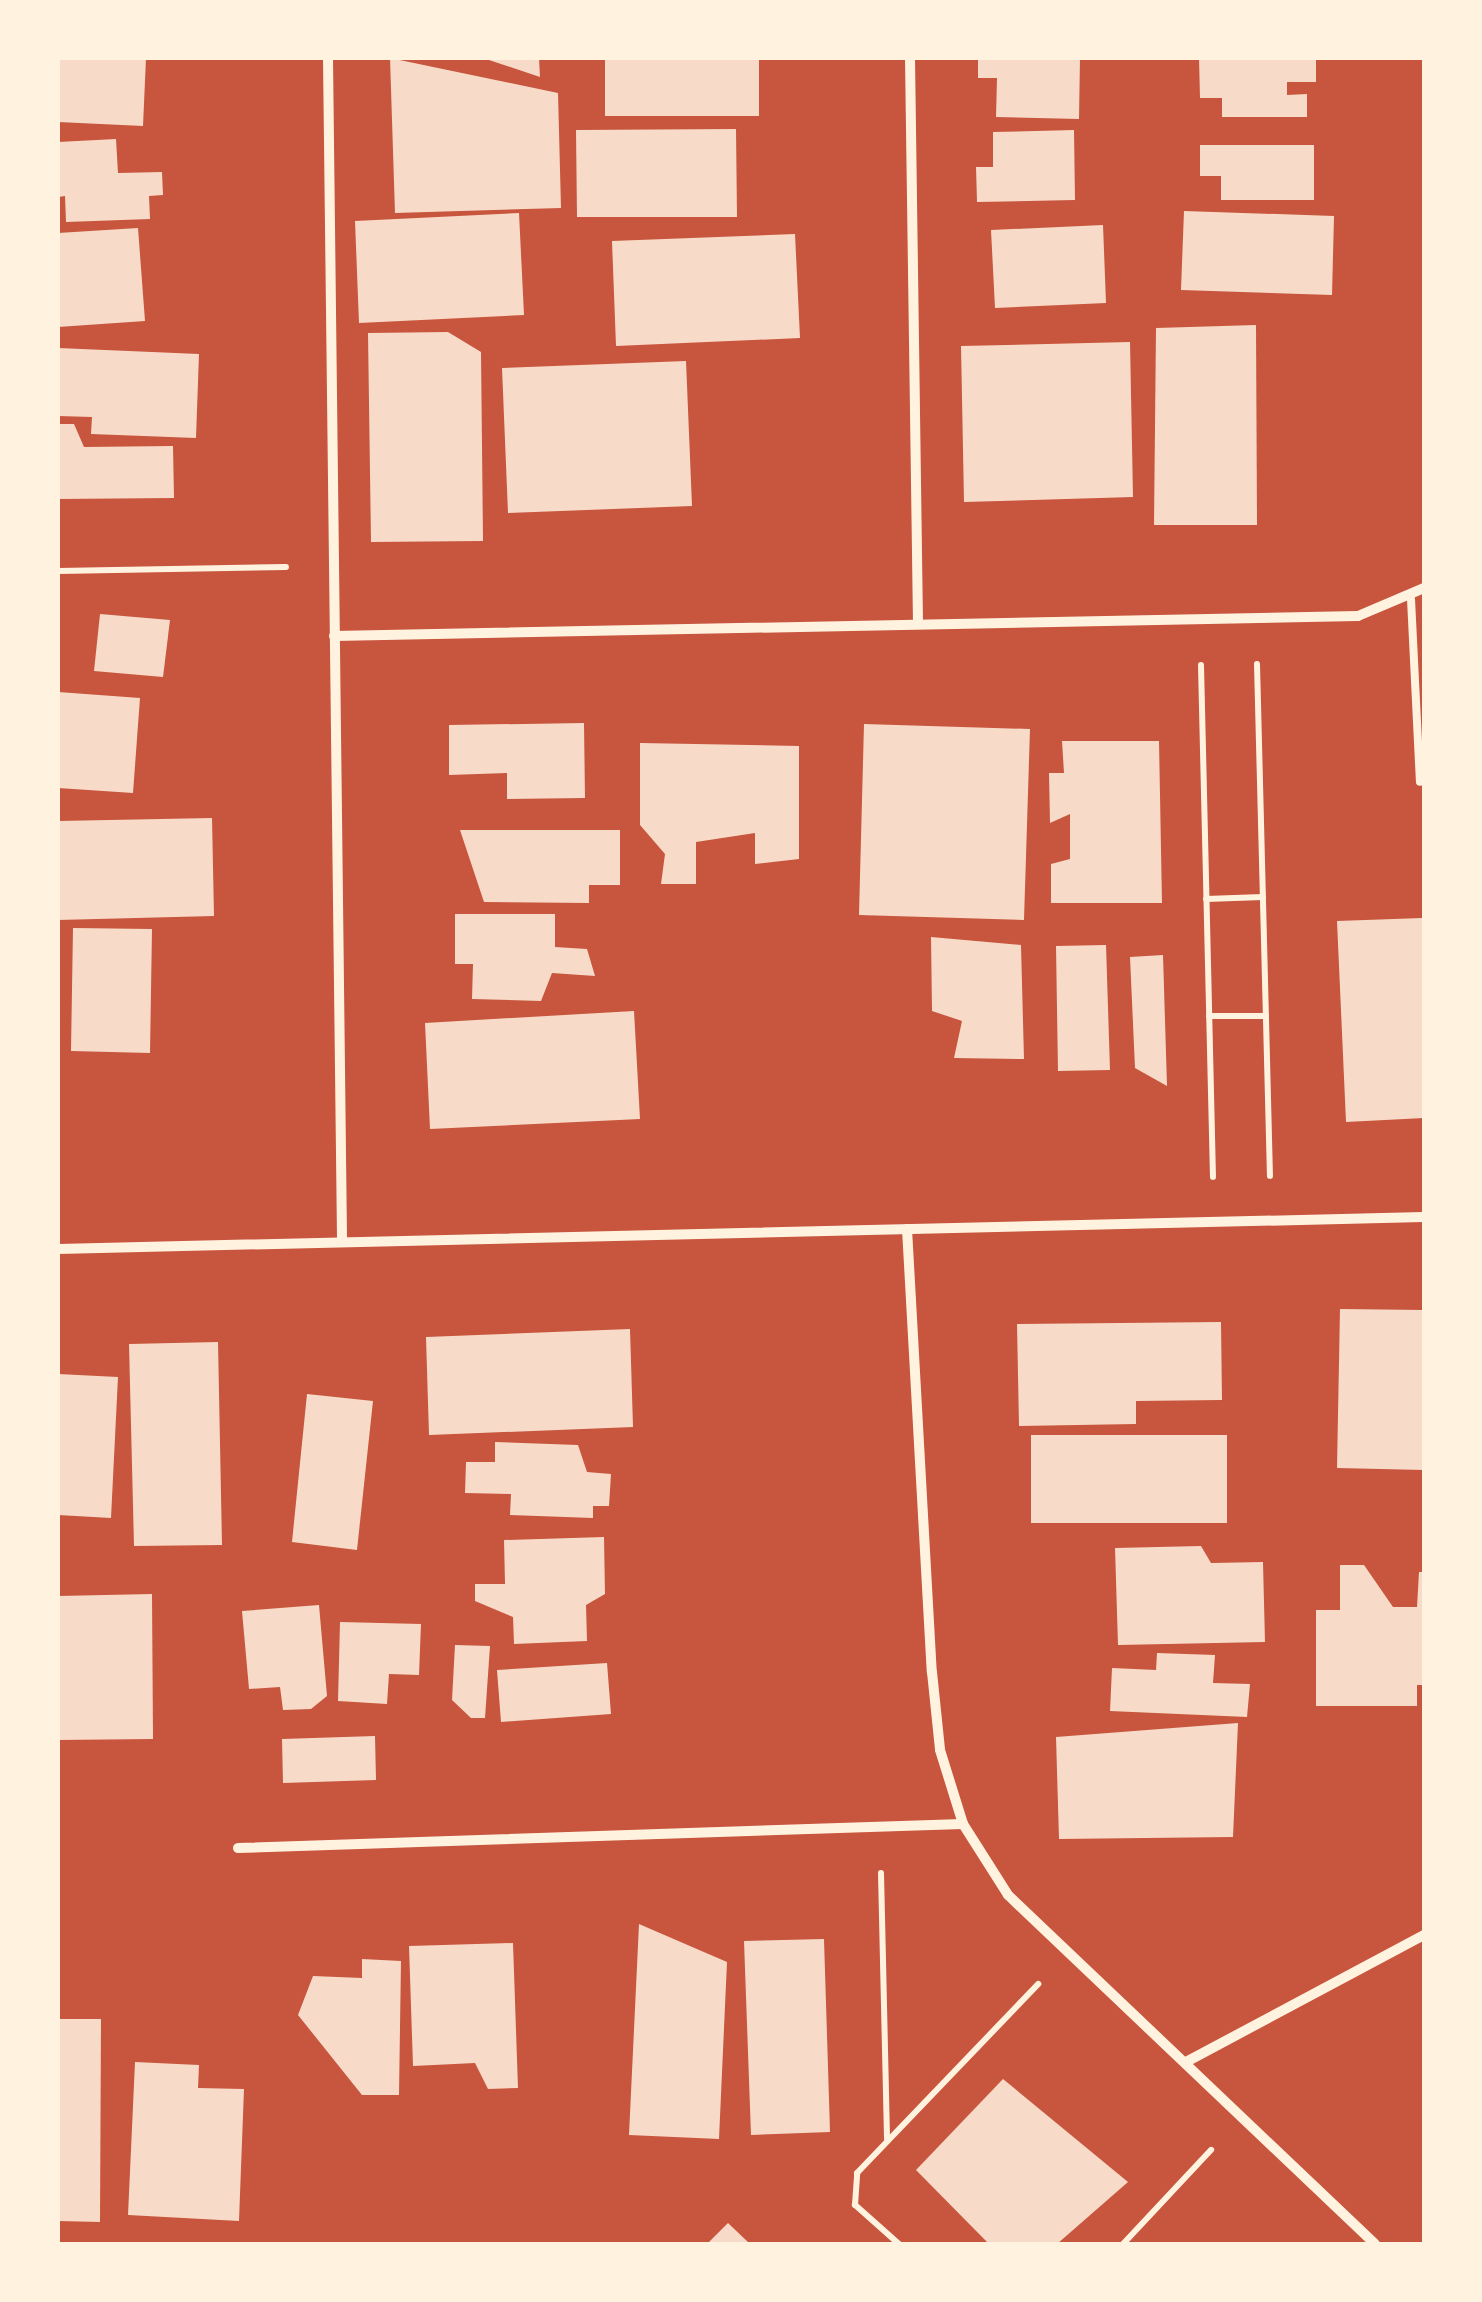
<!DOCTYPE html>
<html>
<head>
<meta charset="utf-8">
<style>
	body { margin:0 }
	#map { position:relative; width:1482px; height:2302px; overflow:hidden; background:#c8553d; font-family:Jost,sans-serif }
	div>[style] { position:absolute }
	.building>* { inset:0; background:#f7dbc8 }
	.path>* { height:6px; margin:-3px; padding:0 3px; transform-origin:3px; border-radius:3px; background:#fff3e0 }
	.service>* { height:8px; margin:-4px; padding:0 4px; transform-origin:4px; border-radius:4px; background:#fff3e0 }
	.minor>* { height:10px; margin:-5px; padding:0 5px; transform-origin:5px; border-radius:5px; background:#fff3e0 }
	span { translate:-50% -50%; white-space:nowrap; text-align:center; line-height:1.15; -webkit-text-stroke:8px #fff3e0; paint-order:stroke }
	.frame { position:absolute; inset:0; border:60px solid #fff3e0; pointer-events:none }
</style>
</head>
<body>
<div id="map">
	<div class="building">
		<i style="clip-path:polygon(58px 58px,146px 58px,143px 126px,58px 122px)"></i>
		<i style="clip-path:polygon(390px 58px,558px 93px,561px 208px,395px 213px)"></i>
		<i style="clip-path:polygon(483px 58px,539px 58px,540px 77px)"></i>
		<i style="clip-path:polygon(605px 58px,759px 58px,759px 116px,605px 116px)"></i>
		<i style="clip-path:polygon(1080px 58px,1079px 119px,996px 117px,997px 78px,978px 78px,978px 60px)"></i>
		<i style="clip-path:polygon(1199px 58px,1316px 58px,1316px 82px,1287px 82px,1287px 95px,1307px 94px,1307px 117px,1222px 117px,1222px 98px,1200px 98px)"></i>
		<i style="clip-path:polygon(736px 129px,737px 217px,577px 217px,576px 130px)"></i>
		<i style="clip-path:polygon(1074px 130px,1075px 200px,977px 202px,976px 167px,993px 167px,993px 132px)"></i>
		<i style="clip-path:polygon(116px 139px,118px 173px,162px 172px,163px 195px,149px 196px,150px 219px,66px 222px,65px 196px,58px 197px,58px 142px)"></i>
		<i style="clip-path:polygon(1200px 145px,1314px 145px,1314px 200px,1221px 200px,1221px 176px,1200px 176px)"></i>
		<i style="clip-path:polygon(1184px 211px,1334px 216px,1332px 295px,1181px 290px)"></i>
		<i style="clip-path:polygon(519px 213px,524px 315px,359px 323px,355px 221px)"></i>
		<i style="clip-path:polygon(1103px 225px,1106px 303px,995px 308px,991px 230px)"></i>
		<i style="clip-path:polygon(138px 228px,145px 321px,58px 327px,58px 233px)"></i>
		<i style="clip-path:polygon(795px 234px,800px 338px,616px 346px,612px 241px)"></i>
		<i style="clip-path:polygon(1256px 325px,1257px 525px,1154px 525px,1156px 328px)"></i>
		<i style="clip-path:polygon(448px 332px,481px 352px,483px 541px,371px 542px,368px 333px)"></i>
		<i style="clip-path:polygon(1130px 342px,1133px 497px,964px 502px,961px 346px)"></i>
		<i style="clip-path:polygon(58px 348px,199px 354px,196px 438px,91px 434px,92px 417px,58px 416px)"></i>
		<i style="clip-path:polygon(686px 361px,692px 506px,508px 513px,502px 368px)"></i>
		<i style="clip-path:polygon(58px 424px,74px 424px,84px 447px,173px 446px,174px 498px,58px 499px)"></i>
		<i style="clip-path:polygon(100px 614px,170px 620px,163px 677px,94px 671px)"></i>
		<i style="clip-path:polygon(58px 692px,140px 698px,133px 793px,58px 788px)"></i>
		<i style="clip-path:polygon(584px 723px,585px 798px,507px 799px,507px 773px,449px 775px,449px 725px)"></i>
		<i style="clip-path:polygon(864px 724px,1030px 729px,1024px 920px,859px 915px)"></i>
		<i style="clip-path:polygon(1062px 741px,1159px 741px,1162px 903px,1051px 903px,1051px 864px,1070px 859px,1070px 814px,1050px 823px,1049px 773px,1064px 773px)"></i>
		<i style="clip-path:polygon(640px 743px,799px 746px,799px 859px,755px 864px,755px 833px,696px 842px,696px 884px,661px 884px,665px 854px,640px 825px)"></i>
		<i style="clip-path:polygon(212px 818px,214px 916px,58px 920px,58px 821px)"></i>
		<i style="clip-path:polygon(460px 830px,620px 830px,620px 885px,589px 885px,589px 903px,484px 902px)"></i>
		<i style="clip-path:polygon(455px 914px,555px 914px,555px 947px,587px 949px,595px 976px,552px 973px,541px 1001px,472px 999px,473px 964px,455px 964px)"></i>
		<i style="clip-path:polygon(1422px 918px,1424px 1118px,1346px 1122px,1337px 921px)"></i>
		<i style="clip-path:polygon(73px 928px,152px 929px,150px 1053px,71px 1051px)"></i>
		<i style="clip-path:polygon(931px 937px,1021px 945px,1024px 1059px,954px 1058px,962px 1021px,932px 1011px)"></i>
		<i style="clip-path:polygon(1106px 945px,1110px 1070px,1058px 1071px,1056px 946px)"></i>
		<i style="clip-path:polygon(1163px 955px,1167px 1086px,1135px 1068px,1130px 957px)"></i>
		<i style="clip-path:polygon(634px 1011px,640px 1119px,430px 1129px,425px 1023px)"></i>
		<i style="clip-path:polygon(1340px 1309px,1424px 1310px,1424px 1470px,1337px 1468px)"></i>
		<i style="clip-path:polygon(1221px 1322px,1222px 1400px,1136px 1401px,1136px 1424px,1019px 1426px,1017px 1324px)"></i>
		<i style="clip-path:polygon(630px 1329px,633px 1427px,429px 1435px,426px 1337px)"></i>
		<i style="clip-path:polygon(218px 1342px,222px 1545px,134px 1546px,129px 1344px)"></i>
		<i style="clip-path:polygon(58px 1374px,118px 1377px,111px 1518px,58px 1515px)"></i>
		<i style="clip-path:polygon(307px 1394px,373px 1401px,357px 1550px,292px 1542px)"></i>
		<i style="clip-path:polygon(1031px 1435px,1227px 1435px,1227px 1523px,1031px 1523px)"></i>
		<i style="clip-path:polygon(495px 1442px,578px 1445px,587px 1472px,611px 1474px,609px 1506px,593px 1506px,593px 1518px,510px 1515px,511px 1494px,465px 1493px,466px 1462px,495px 1462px)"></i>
		<i style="clip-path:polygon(604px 1537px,605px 1594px,586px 1605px,587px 1641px,514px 1644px,513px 1617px,475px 1601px,475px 1584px,505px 1584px,504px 1540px)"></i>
		<i style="clip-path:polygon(1201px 1546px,1211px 1563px,1263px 1562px,1265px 1642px,1118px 1645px,1115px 1548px)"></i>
		<i style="clip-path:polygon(1340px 1565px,1364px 1565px,1393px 1607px,1417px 1607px,1419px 1572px,1424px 1572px,1424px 1685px,1417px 1685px,1417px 1706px,1316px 1706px,1316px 1610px,1340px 1610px)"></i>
		<i style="clip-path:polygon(152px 1594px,153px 1739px,58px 1740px,58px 1596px)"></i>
		<i style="clip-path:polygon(319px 1605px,327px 1696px,311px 1709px,283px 1710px,280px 1687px,249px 1689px,242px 1611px)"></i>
		<i style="clip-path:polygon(340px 1622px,421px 1624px,419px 1675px,389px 1674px,387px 1704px,338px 1701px)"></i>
		<i style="clip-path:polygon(455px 1645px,490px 1646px,485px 1718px,471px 1718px,452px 1700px)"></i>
		<i style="clip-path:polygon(1157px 1653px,1215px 1655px,1213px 1683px,1250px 1684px,1247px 1717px,1110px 1711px,1112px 1668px,1156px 1670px)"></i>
		<i style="clip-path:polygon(607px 1663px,611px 1714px,501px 1722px,497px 1670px)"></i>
		<i style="clip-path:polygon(1238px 1723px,1233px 1837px,1059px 1839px,1056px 1737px)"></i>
		<i style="clip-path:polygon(375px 1736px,376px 1780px,283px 1783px,282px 1739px)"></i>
		<i style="clip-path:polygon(639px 1924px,727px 1962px,719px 2139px,629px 2135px)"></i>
		<i style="clip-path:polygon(824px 1939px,830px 2132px,751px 2135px,744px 1941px)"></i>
		<i style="clip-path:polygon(513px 1943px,518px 2088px,488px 2089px,475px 2063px,413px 2066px,409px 1946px)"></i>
		<i style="clip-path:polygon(362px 1959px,401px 1961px,399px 2095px,362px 2095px,298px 2015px,313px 1976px,362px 1978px)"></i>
		<i style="clip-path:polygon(58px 2019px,101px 2019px,100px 2222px,58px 2221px)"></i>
		<i style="clip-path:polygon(135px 2062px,199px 2065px,198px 2088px,244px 2089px,239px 2221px,128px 2215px)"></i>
		<i style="clip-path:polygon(1003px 2079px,1128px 2182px,1057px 2244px,989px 2244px,916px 2170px)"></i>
		<i style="clip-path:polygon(728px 2223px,750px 2244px,707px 2244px)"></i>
	</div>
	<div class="path">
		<i style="left:58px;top:571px;width:228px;rotate:-1deg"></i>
		<i style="left:1257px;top:664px;width:512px;rotate:88.55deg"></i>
		<i style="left:1201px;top:665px;width:512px;rotate:88.66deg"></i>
		<i style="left:1206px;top:899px;width:57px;rotate:-2deg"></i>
		<i style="left:1209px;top:1016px;width:57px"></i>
		<i style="left:881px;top:1873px;width:268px;rotate:88.7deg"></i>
		<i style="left:899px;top:2244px;width:59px;rotate:-138.4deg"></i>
		<i style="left:855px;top:2205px;width:32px;rotate:-86deg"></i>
		<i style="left:857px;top:2173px;width:262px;rotate:-46.2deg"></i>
		<i style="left:1123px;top:2244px;width:129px;rotate:-46.9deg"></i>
	</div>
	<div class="service">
		<i style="left:1411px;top:599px;width:183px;rotate:87.2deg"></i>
	</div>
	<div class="minor">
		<i style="left:328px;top:58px;width:1184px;rotate:89.32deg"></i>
		<i style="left:910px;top:58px;width:566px;rotate:89.19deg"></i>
		<i style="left:334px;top:636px;width:1024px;rotate:-1.12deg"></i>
		<i style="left:1358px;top:616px;width:72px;rotate:-23deg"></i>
		<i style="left:907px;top:1229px;width:444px;rotate:86.8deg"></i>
		<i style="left:932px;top:1672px;width:78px;rotate:84.1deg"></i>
		<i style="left:940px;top:1750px;width:77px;rotate:72.7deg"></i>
		<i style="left:963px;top:1824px;width:84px;rotate:57.6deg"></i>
		<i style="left:1008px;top:1895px;width:506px;rotate:43.56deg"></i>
		<i style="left:58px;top:1249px;width:1366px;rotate:-1.34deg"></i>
		<i style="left:238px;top:1848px;width:725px;rotate:-1.9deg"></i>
		<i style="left:1186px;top:2062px;width:270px;rotate:-28.1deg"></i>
	</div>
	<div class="frame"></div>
</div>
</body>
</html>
